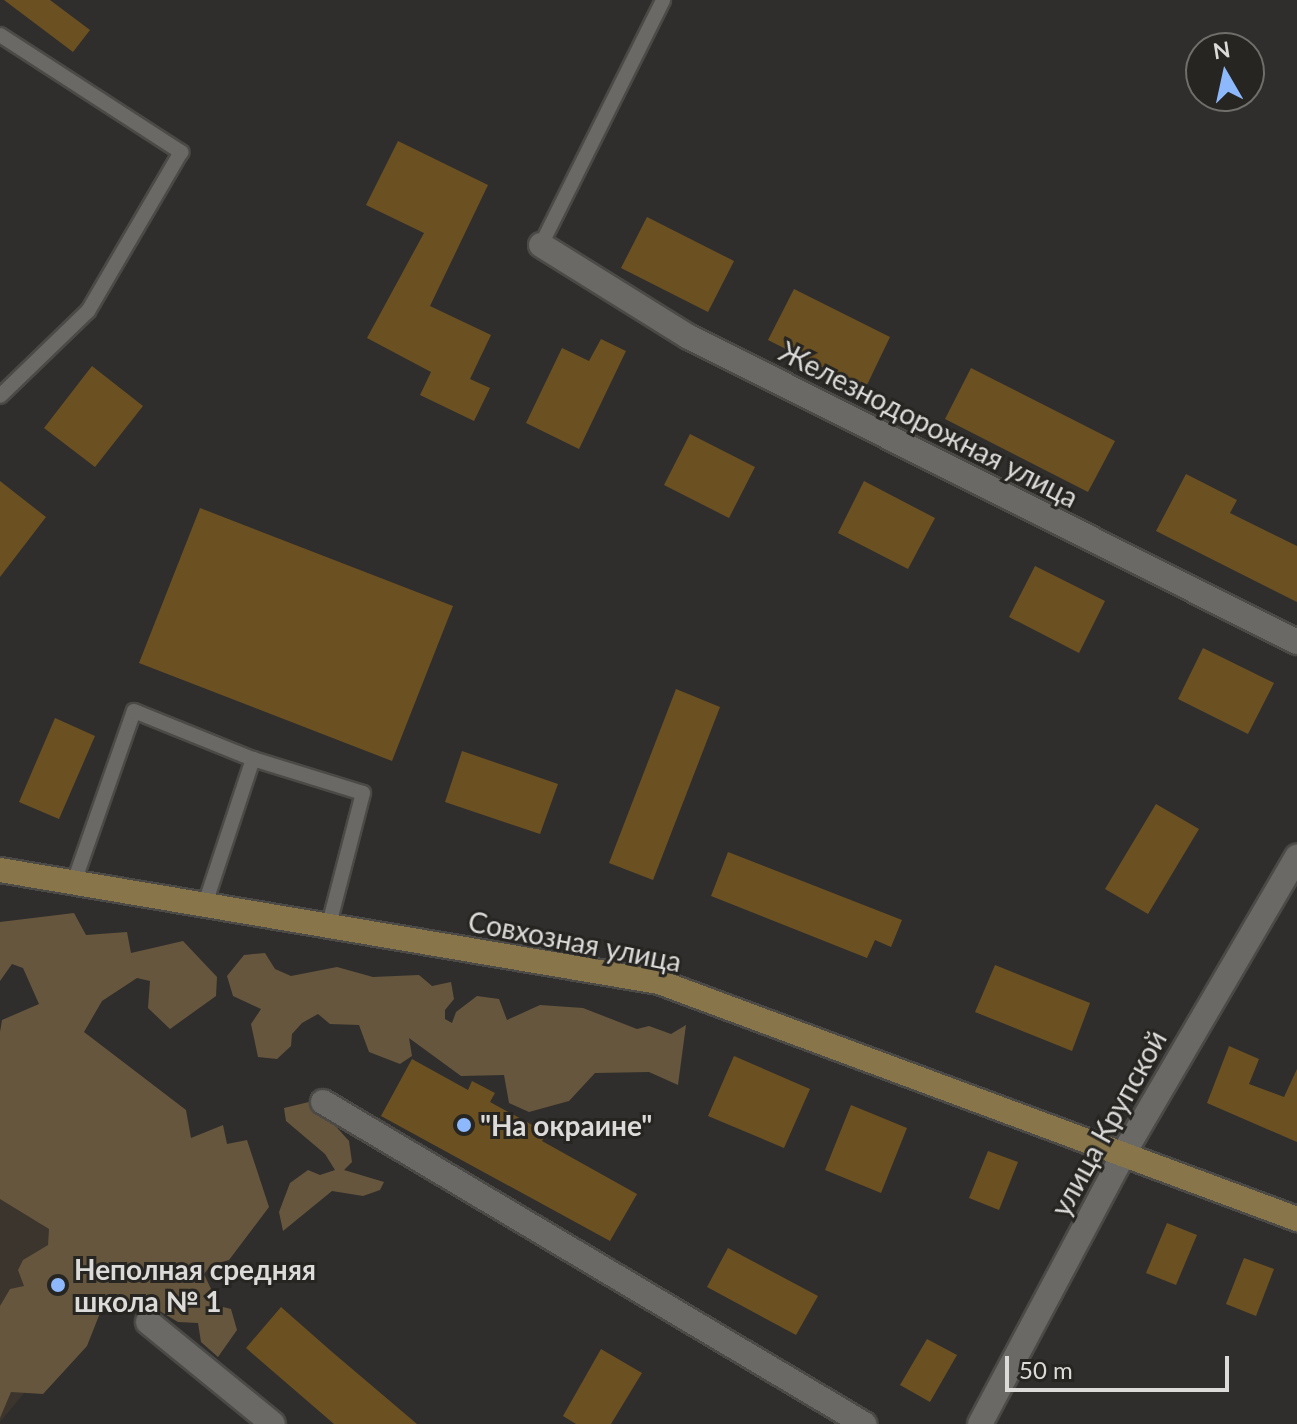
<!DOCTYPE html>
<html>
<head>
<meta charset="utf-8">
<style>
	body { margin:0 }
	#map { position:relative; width:1297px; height:1424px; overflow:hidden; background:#302e2c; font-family:Lato,sans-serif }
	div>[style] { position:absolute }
	.built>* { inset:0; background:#3b352d }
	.green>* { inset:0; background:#66563d }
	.building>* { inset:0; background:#6b5022 }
	.roads { filter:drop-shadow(2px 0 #4b4a47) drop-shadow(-2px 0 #4b4a47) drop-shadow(0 2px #4b4a47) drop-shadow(0 -2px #4b4a47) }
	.lane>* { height:14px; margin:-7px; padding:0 7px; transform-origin:7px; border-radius:7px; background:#6b6966 }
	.street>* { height:24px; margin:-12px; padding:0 12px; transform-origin:12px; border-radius:12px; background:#6b6966 }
	.secondary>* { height:24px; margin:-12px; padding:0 12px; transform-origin:12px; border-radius:12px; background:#88754a }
	.dots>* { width:22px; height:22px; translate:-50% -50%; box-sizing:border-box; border:4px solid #262522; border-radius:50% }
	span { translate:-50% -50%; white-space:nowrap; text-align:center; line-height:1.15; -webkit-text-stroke:6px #262522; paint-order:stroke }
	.street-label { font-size:28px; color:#dcdbd9 }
	.poi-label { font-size:28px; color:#dcdbd9; font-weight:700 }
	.left { translate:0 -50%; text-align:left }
	.north { position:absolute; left:1185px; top:32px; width:80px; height:80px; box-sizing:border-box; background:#262522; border:2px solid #6f6e6b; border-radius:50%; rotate:351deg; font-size:22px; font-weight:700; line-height:32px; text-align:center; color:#dcdbd9 }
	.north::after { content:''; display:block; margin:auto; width:28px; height:36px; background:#8db9fc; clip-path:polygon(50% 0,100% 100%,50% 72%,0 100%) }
	.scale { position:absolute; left:1005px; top:1356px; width:224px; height:36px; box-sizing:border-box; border:4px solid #dcdbd9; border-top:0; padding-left:10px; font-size:24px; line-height:28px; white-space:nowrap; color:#dcdbd9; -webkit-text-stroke:6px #262522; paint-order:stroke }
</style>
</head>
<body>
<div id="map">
	<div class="built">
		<i style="clip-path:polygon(0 1154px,144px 1249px,0 1422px)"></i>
	</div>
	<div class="green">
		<i style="clip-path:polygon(74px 913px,86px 935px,127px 932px,131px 953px,183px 941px,217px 977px,216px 996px,170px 1029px,148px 1008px,150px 981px,137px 978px,102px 1001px,84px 1032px,186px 1110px,191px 1138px,223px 1125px,227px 1144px,247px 1140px,269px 1207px,229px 1260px,211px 1265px,204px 1274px,219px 1306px,231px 1309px,237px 1330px,218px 1357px,201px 1342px,198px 1323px,178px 1322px,143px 1301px,100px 1313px,87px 1346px,43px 1394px,11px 1392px,0 1418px,0 1306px,10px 1289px,24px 1286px,18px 1270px,23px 1260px,48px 1245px,49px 1229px,0 1199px,0 1032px,2px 1020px,39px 1004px,23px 968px,12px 964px,0 981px,0 922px)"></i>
		<i style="clip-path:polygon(265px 953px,275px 969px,291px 976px,337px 967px,373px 977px,419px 975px,432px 986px,451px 982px,454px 999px,445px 1010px,445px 1019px,452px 1023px,456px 1012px,477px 996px,499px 999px,507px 1020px,540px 1005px,583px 1008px,637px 1029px,649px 1026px,671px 1034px,686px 1025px,678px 1085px,649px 1072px,595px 1073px,569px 1101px,529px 1112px,509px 1103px,504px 1075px,461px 1076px,409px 1038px,412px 1056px,400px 1064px,369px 1052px,359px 1025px,330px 1024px,318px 1014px,302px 1023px,292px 1034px,291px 1046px,277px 1059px,258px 1057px,251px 1024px,261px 1009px,233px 996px,227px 976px,244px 955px)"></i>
		<i style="clip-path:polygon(313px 1101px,349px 1141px,352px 1162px,344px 1170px,384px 1182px,380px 1190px,363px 1196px,332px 1191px,283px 1231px,279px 1212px,290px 1183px,308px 1170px,320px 1175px,335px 1170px,325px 1154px,286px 1121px,284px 1108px)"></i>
	</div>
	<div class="building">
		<i style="clip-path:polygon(4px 0,50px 0,90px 30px,73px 52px)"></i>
		<i style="clip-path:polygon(398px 141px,488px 185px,430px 306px,491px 335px,470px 379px,490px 388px,474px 421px,420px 395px,431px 372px,367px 338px,424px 233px,366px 205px)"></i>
		<i style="clip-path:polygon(647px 217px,734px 261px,708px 312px,621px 268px)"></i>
		<i style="clip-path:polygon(794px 289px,890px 337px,865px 389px,768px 340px)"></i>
		<i style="clip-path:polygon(601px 339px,626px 351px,579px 449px,526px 423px,562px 348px,589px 361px)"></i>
		<i style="clip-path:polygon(92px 366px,143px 406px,95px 467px,44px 428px)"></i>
		<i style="clip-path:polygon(971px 368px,1115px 441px,1088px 492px,945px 419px)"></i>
		<i style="clip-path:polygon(690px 434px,755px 467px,729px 518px,664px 485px)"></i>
		<i style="clip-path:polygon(1186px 474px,1237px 500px,1230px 513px,1297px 546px,1297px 602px,1156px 531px)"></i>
		<i style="clip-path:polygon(0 481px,46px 517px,0 577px)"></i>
		<i style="clip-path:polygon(864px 481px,935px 518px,908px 569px,838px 533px)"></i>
		<i style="clip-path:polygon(200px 508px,453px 606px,392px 761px,139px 663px)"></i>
		<i style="clip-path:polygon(1035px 566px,1105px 601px,1079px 653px,1009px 617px)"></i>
		<i style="clip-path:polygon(1203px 648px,1274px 683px,1248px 734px,1178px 699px)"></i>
		<i style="clip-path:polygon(676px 689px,720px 707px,653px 880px,609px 863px)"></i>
		<i style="clip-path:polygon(55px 718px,95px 736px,59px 819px,19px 802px)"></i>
		<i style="clip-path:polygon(462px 751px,558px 784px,540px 834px,445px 802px)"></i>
		<i style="clip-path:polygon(1156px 804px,1199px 829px,1148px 914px,1105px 889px)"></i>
		<i style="clip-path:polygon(728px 852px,902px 920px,891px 947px,875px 940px,867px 958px,711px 896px)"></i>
		<i style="clip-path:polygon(995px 965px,1090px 1003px,1072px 1051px,975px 1012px)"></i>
		<i style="clip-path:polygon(1229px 1046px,1259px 1059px,1249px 1084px,1284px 1097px,1297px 1069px,1297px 1142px,1207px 1103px)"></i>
		<i style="clip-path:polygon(734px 1056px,810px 1089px,784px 1148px,708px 1116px)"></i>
		<i style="clip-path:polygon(412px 1059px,468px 1090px,472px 1081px,495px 1093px,490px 1102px,547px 1133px,542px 1141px,637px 1194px,610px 1241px,381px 1116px)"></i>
		<i style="clip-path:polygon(851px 1105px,907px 1128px,881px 1193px,825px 1170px)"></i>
		<i style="clip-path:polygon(988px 1151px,1018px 1162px,999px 1210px,969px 1198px)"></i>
		<i style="clip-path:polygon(1167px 1223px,1197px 1235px,1176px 1285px,1146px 1273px)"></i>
		<i style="clip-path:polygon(728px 1248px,818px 1296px,796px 1335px,707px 1287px)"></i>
		<i style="clip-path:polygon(1244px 1258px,1274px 1269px,1256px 1316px,1226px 1304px)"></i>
		<i style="clip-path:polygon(281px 1307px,331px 1351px,417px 1424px,334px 1424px,246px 1348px)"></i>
		<i style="clip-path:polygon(927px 1339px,957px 1355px,930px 1402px,900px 1385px)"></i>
		<i style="clip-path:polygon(601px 1349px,642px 1373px,611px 1424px,576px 1424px,563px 1416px)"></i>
	</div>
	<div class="roads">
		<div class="lane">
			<i style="left:0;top:35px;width:216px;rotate:32.9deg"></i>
			<i style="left:181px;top:152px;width:184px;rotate:120.3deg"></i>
			<i style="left:88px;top:311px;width:122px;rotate:136deg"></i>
			<i style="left:541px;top:245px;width:274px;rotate:-63.5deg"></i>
			<i style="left:74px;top:882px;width:181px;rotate:-70.7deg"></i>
			<i style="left:134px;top:711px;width:128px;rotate:22deg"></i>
			<i style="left:253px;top:759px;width:115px;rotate:17.2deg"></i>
			<i style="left:363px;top:793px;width:139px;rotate:104.5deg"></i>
			<i style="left:205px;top:904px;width:153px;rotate:-71.7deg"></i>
		</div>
		<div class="street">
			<i style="left:541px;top:245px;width:174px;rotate:31.9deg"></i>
			<i style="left:689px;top:337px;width:680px;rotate:26.64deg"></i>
			<i style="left:323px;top:1102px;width:630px;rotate:30.76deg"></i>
			<i style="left:148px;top:1322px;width:161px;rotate:39.2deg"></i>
			<i style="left:980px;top:1424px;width:309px;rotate:-62deg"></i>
			<i style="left:1125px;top:1151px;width:341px;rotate:-59.7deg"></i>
		</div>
		<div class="secondary">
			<i style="left:0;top:870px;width:668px;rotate:9.65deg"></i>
			<i style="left:659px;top:982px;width:681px;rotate:20.38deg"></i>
		</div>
	</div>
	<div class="dots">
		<i style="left:464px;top:1125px;background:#8db9fc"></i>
		<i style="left:58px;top:1285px;background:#8db9fc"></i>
	</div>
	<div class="street-label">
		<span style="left:929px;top:424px;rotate:27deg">Железнодорожная улица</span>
		<span style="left:575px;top:941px;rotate:11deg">Совхозная улица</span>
		<span style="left:1108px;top:1123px;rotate:-61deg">улица Крупской</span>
	</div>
	<div class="poi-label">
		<span class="left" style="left:480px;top:1125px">"На окраине"</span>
		<span class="left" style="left:74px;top:1285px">Неполная средняя<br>школа № 1</span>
	</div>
	<div class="north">N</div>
	<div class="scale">50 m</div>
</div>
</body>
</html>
